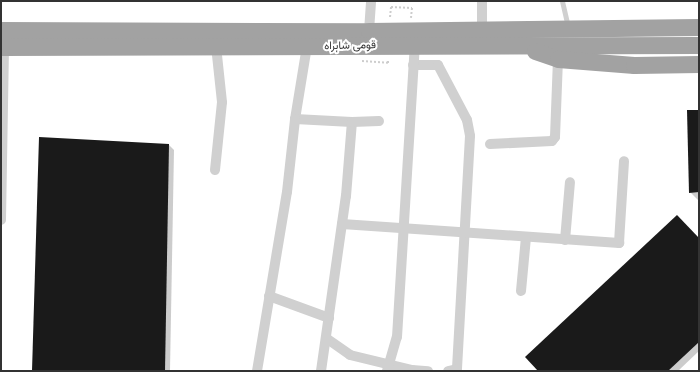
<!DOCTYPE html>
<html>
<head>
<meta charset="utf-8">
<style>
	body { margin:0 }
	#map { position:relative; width:700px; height:372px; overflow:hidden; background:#fff; font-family:Roboto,Vazirmatn,sans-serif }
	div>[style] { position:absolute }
	.shadow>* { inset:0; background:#0003 }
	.building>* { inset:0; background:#1a1a1a }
	.path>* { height:2px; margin-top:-1px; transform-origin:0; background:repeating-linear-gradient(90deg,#cdcdcd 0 2px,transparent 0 4px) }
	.service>* { height:5px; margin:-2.5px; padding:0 2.5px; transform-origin:2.5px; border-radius:2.5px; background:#d0d0d0 }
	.minor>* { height:10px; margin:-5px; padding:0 5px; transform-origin:5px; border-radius:5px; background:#d0d0d0 }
	.trunk>* { height:17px; margin:-8.5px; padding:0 8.5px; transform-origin:8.5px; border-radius:8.5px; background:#a2a2a2 }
	span { translate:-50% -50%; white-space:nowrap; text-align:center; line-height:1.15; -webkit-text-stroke:4px #fff; paint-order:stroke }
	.street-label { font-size:11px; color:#333 }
	.frame { position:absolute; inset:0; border:2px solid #333; pointer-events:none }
</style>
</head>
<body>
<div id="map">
	<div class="shadow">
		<i style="clip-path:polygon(699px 111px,699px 201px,690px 192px)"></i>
		<i style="clip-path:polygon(40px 138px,169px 145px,174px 150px,170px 371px,33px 371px)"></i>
		<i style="clip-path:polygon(699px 239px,699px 351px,678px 371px,540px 371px)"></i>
	</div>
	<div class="building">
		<i style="clip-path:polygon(687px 110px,699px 110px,699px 192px,689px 193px)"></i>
		<i style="clip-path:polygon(39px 137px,169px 144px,165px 371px,32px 371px)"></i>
		<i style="clip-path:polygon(677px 215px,699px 238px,699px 342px,668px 371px,538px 371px,525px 357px)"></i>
	</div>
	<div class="path">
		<i style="left:390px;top:17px;width:10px;rotate:-84deg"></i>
		<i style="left:391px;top:7px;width:21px;rotate:3deg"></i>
		<i style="left:412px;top:8px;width:10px;rotate:96deg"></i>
		<i style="left:362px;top:61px;width:26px;rotate:4deg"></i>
		<i style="left:388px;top:63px;width:4px;rotate:-90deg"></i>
	</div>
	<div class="service">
		<i style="left:562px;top:1px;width:26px;rotate:77deg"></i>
	</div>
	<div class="minor">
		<i style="left:482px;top:30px;width:29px;rotate:-90deg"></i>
		<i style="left:369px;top:31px;width:30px;rotate:-86deg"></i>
		<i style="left:307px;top:46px;width:74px;rotate:99.3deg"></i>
		<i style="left:295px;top:119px;width:57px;rotate:3deg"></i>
		<i style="left:413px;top:65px;width:25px"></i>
		<i style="left:438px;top:65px;width:62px;rotate:62.2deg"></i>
		<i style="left:467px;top:120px;width:16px;rotate:79deg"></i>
		<i style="left:470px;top:136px;width:233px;rotate:93.2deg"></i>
		<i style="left:457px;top:369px;width:9px;rotate:167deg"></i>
		<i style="left:490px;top:144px;width:62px;rotate:-2.8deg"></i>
		<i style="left:552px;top:141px;width:5px;rotate:-53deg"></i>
		<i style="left:555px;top:137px;width:78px;rotate:-87.8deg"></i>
		<i style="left:215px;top:170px;width:68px;rotate:-84.1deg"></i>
		<i style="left:222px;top:102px;width:56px;rotate:-96.1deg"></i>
		<i style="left:1px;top:220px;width:173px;rotate:-89deg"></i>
		<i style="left:342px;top:224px;width:278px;rotate:3.9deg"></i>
		<i style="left:619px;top:243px;width:82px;rotate:-86.5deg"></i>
		<i style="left:565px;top:240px;width:58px;rotate:-85.1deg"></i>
		<i style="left:521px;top:291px;width:54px;rotate:-84.7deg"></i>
		<i style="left:269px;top:296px;width:64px;rotate:20.1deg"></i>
		<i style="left:326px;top:338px;width:29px;rotate:35deg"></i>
		<i style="left:350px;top:355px;width:64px;rotate:13.6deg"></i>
		<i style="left:412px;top:370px;width:16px;rotate:4deg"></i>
		<i style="left:257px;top:371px;width:181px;rotate:-80.5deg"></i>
		<i style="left:287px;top:192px;width:73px;rotate:-83.7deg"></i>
		<i style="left:321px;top:371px;width:177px;rotate:-81.9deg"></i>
		<i style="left:346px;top:196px;width:74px;rotate:-85.4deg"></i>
		<i style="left:352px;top:122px;width:27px;rotate:-2deg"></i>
		<i style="left:387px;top:371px;width:35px;rotate:-74deg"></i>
		<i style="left:397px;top:337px;width:293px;rotate:-86.5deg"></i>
	</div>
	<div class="trunk">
		<i style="left:1px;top:30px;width:368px;rotate:0.2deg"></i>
		<i style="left:369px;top:31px;width:330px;rotate:-0.7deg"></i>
		<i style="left:1px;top:47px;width:698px;rotate:-0.16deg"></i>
		<i style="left:535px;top:51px;width:24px;rotate:19deg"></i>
		<i style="left:558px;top:59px;width:76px;rotate:4.5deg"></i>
		<i style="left:634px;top:65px;width:65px;rotate:-0.9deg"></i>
	</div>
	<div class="street-label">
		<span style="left:350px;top:46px;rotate:-1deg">قومی شاہراہ</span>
	</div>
	<div class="frame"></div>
</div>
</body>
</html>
